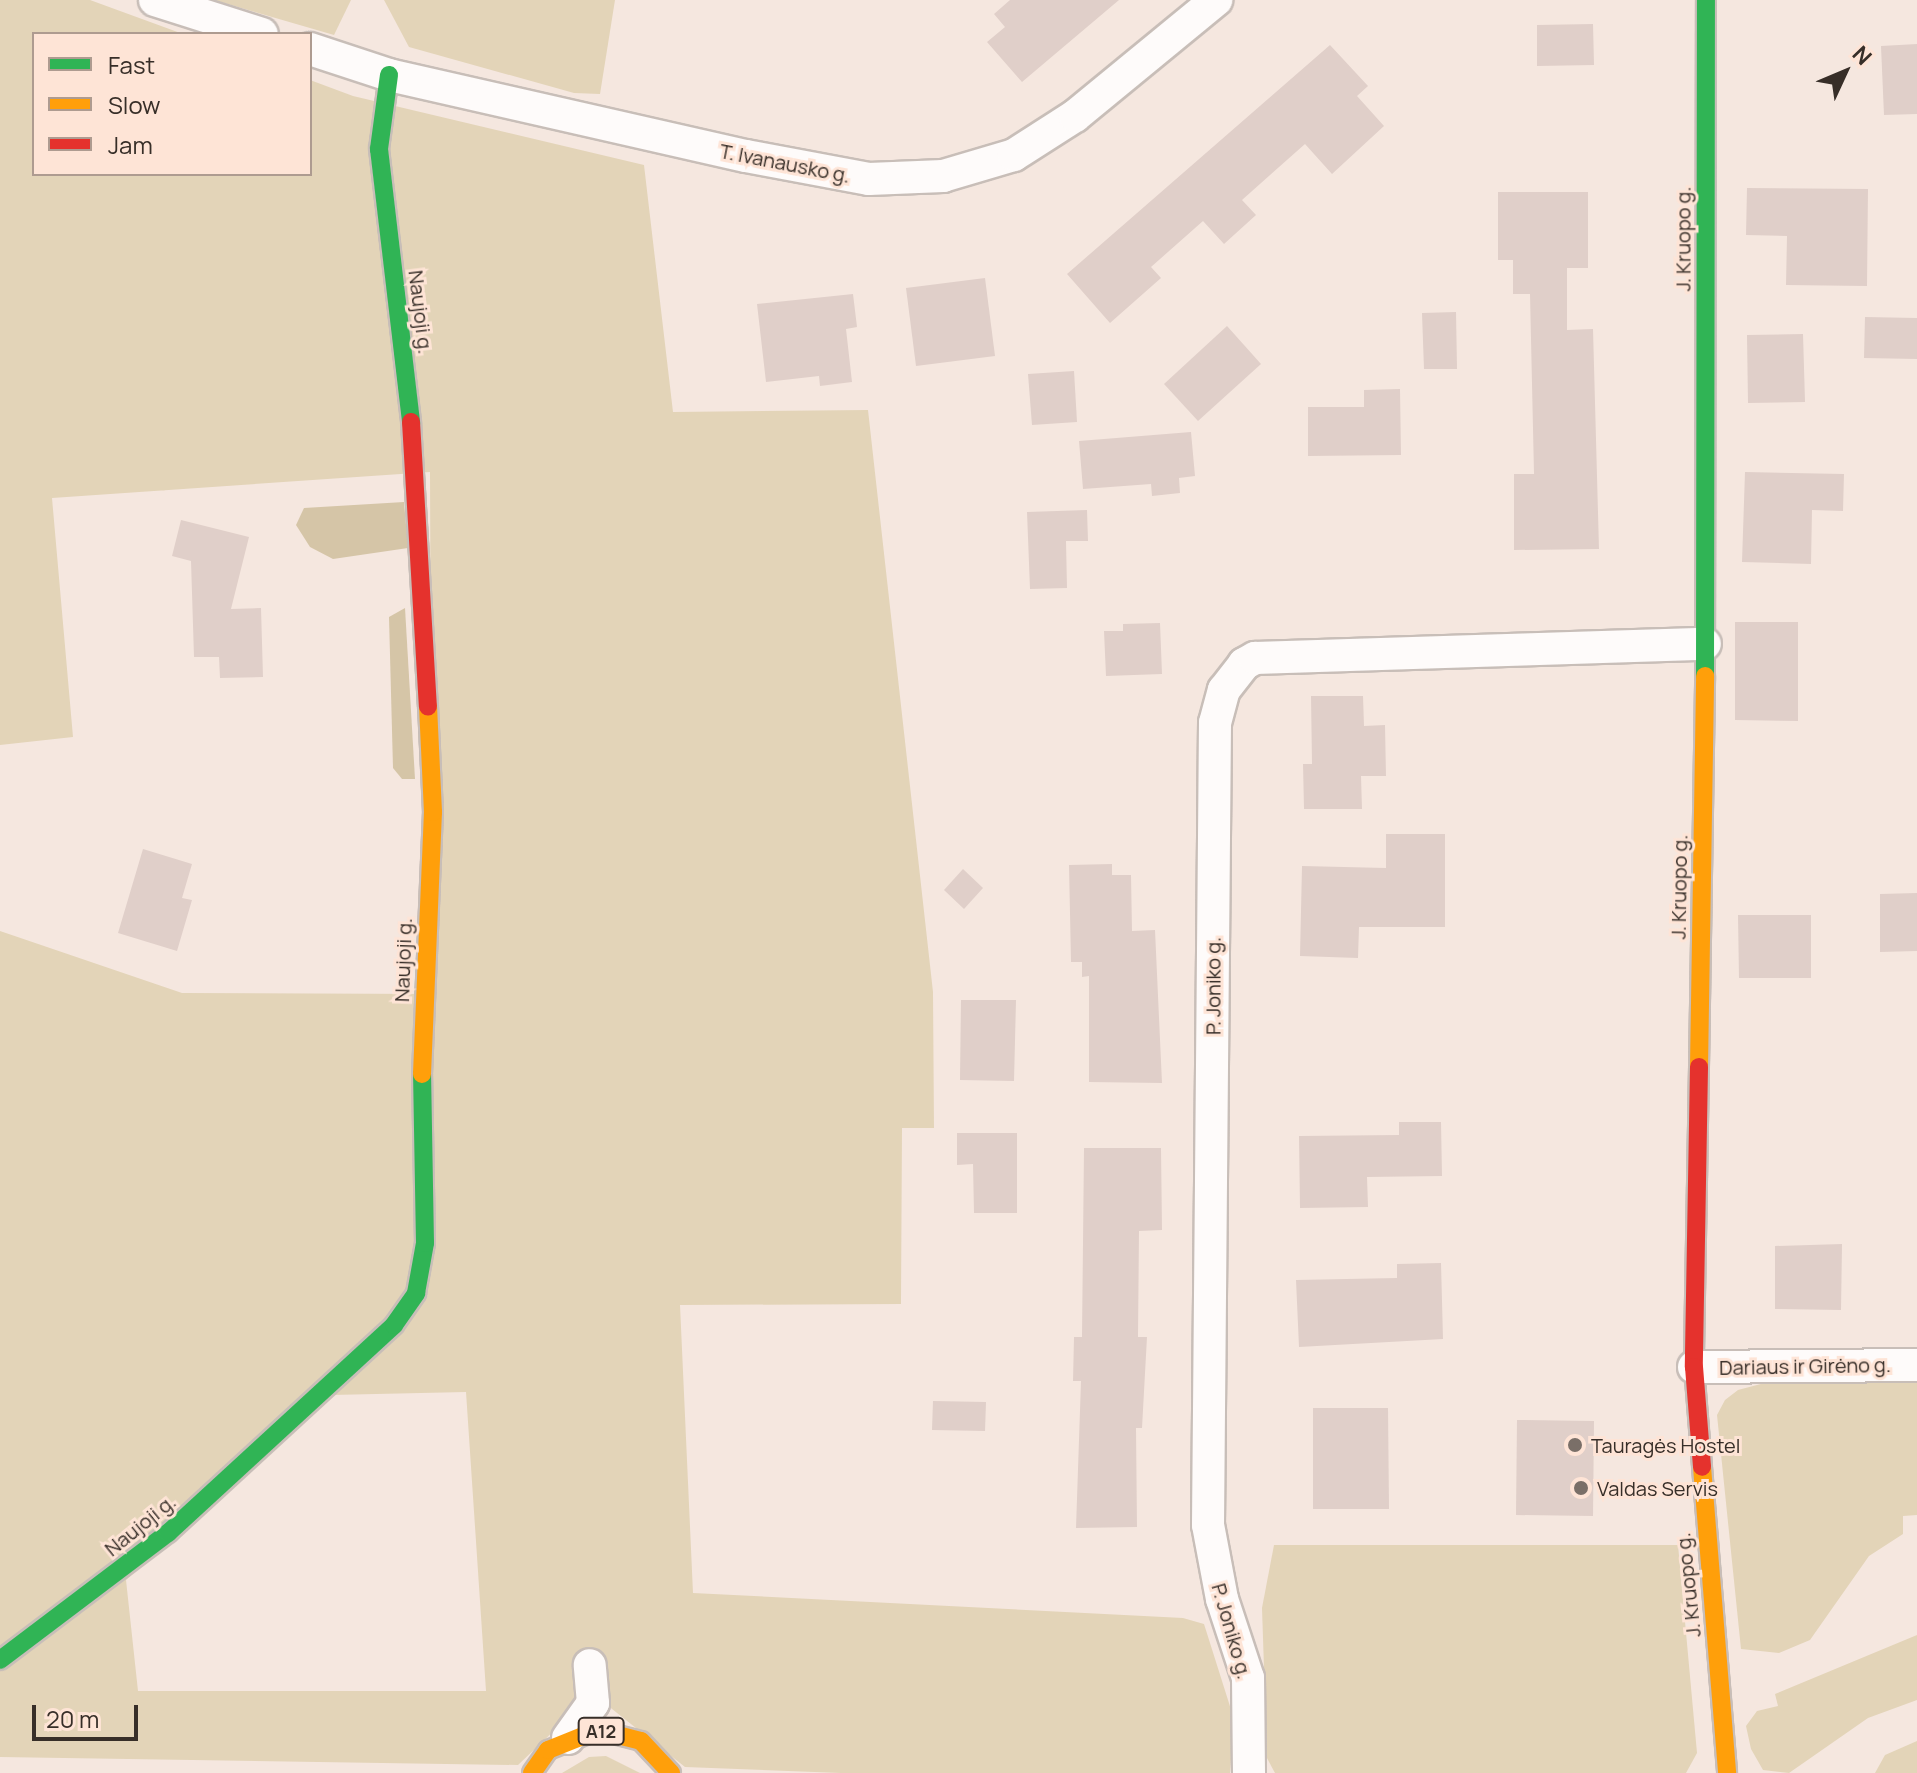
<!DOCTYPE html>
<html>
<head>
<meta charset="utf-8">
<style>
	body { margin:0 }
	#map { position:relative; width:1917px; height:1773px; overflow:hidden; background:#f5e7df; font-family:Manrope,sans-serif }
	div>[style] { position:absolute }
	.green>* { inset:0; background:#e3d4b8 }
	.forest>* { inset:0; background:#d5c5a7 }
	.building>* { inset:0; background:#e0cfc9 }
	.roads { filter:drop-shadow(2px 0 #c8beb8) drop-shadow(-2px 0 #c8beb8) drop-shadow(0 2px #c8beb8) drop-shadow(0 -2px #c8beb8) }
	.street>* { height:32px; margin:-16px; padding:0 16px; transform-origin:16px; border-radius:16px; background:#fefbfa }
	.fast>* { height:18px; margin:-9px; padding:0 9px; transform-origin:9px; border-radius:9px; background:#30b455 }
	.slow>* { height:18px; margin:-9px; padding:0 9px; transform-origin:9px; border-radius:9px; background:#ff9f0a }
	.jam>* { height:18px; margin:-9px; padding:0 9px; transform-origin:9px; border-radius:9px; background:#e5322d }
	.dots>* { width:22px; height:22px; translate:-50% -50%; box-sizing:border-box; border:4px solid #fee4d6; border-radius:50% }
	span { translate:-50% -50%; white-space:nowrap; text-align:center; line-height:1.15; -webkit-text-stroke:6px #fee4d6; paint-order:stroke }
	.shield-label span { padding:2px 6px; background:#fee4d6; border:2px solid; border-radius:6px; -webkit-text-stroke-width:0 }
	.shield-label { font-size:18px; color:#372e28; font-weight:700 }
	.street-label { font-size:20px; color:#372e28 }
	.poi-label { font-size:20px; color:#372e28 }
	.left { translate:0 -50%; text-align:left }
	.legend { position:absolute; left:32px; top:32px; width:280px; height:144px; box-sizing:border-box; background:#fee4d6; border:2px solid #ae9b90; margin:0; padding:10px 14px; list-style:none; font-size:24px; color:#372e28 }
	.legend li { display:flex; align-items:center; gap:16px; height:40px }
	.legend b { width:40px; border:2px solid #ae9b90 }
	.north { position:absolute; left:1805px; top:32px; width:80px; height:80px; -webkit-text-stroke:6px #fee4d6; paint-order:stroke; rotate:46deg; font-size:22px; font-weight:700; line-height:32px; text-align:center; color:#372e28 }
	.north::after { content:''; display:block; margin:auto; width:28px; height:36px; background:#372e28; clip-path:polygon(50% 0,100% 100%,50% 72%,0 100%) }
	.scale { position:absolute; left:32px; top:1705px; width:106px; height:36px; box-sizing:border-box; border:4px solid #372e28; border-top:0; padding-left:10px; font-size:24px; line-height:28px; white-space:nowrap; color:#372e28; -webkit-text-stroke:6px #fee4d6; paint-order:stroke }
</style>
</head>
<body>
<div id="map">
	<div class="green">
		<i style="clip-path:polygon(evenodd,0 0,90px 0,183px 34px,34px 34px,34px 174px,310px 174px,310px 80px,353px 96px,644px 165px,673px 412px,868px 410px,933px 992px,934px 1128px,902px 1128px,901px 1304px,680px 1305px,693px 1593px,1183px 1618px,1204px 1624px,1234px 1719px,1230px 1773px,841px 1773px,685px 1767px,602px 1701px,582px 1704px,518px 1765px,0 1757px,0 931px,182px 993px,432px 994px,430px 472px,52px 498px,73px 737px,0 745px,0 0,466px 1392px,486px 1691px,138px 1691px,126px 1580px,331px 1395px,466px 1392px)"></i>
		<i style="clip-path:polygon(214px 0,351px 0,334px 35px)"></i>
		<i style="clip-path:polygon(384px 0,615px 0,600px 94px,574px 93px,409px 47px)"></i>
		<i style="clip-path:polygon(1917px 1379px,1917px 1515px,1903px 1516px,1903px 1534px,1869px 1556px,1810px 1640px,1779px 1653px,1741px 1649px,1717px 1415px,1725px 1400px,1738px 1390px,1776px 1380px)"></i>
		<i style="clip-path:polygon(1274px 1545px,1678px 1545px,1697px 1753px,1686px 1773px,1275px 1773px,1267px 1758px,1262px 1608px)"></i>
		<i style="clip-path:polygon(1917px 1635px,1917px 1700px,1868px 1718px,1789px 1773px,1763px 1770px,1751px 1749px,1746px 1726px,1757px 1711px,1778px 1706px,1775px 1694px)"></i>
		<i style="clip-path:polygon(1917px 1741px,1917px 1773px,1875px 1773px,1885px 1755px)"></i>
		<i style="clip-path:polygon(606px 1756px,640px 1773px,562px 1773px,589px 1757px)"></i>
	</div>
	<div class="forest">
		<i style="clip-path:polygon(404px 502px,408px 548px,333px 559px,310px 547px,296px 525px,304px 508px)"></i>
		<i style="clip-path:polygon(405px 608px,415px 779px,402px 779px,393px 768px,389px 617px)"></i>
	</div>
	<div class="building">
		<i style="clip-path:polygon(1010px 0,1119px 0,1022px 82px,987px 42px,1005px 27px,994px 14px)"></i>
		<i style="clip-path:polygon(1593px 24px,1594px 65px,1537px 66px,1537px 25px)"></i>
		<i style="clip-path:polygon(1917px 44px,1917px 114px,1884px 115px,1881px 46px)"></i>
		<i style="clip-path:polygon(1330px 45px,1368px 86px,1357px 96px,1384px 126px,1332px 174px,1305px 144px,1242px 200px,1256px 215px,1224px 244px,1203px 221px,1151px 267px,1161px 278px,1110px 323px,1067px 274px)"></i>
		<i style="clip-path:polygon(1747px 188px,1868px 189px,1867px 286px,1786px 285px,1787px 236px,1746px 235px)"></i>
		<i style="clip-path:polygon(1498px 192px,1588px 192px,1588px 268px,1567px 268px,1567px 330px,1593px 329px,1599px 549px,1514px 550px,1514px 474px,1534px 474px,1530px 294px,1513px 294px,1513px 260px,1498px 260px)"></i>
		<i style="clip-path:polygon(985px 278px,995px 356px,916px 366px,906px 288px)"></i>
		<i style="clip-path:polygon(853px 294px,857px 327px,846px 329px,852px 382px,820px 386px,819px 376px,766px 382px,757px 304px)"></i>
		<i style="clip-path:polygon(1456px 312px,1457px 369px,1424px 369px,1422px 313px)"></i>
		<i style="clip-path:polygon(1865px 317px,1917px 318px,1917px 359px,1864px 358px)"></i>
		<i style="clip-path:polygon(1227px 326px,1261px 364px,1198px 421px,1164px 384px)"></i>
		<i style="clip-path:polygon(1803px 334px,1805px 402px,1748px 403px,1747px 335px)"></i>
		<i style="clip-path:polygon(1074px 371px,1077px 422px,1032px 425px,1028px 374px)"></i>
		<i style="clip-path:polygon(1400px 389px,1401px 455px,1308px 456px,1308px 407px,1364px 407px,1364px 390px)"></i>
		<i style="clip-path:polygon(1191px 432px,1195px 476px,1179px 478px,1180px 493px,1152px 496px,1151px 484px,1083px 489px,1079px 441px)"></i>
		<i style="clip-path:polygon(1745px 472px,1844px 474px,1843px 511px,1812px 510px,1811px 564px,1742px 562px)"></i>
		<i style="clip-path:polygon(1087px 510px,1088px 541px,1066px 541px,1067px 588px,1030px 589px,1027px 512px)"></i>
		<i style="clip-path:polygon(181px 520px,249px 537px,231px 609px,261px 608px,263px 677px,220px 678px,219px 657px,194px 657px,191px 561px,172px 556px)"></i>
		<i style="clip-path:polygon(1735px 622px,1798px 622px,1798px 721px,1735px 720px)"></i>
		<i style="clip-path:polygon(1160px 623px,1162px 674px,1106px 676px,1104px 631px,1123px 631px,1123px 624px)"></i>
		<i style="clip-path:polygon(1311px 696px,1363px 696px,1364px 726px,1385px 725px,1386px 776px,1361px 776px,1362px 809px,1304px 809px,1303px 764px,1312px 764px)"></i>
		<i style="clip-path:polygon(1386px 834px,1445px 834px,1445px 927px,1359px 927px,1358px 958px,1300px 956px,1302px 866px,1386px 868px)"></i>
		<i style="clip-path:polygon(143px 849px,192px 864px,182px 898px,192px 900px,177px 951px,118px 933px)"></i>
		<i style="clip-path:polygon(1112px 864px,1112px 875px,1131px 875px,1132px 931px,1155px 930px,1162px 1083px,1089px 1082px,1089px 976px,1082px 977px,1082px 962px,1071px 962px,1069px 865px)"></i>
		<i style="clip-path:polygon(963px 869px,983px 888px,964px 909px,944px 890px)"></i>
		<i style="clip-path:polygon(1917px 893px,1917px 951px,1880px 952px,1880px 894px)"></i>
		<i style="clip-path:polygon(1738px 915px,1811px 915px,1811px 978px,1739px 978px)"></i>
		<i style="clip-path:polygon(961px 1000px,1016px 1000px,1014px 1081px,960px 1080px)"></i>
		<i style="clip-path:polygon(1399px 1122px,1441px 1122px,1442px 1176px,1367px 1177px,1368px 1207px,1300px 1208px,1299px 1136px,1399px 1135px)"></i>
		<i style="clip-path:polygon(957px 1133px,1017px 1133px,1017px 1213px,974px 1213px,973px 1164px,957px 1165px)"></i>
		<i style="clip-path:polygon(1084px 1148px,1161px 1148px,1162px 1230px,1139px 1231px,1138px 1337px,1147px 1337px,1142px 1428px,1136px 1428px,1137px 1527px,1076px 1528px,1081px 1381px,1073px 1381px,1074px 1337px,1082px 1337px)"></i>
		<i style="clip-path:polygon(1842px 1244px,1841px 1310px,1775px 1309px,1775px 1246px)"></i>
		<i style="clip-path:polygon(1441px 1263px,1443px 1339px,1299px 1347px,1296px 1280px,1397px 1278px,1397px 1264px)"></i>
		<i style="clip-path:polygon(933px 1401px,986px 1402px,985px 1431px,932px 1430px)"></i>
		<i style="clip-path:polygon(1313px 1408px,1388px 1408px,1389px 1509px,1313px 1509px)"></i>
		<i style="clip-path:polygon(1517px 1420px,1594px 1421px,1593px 1516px,1516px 1515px)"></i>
	</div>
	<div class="roads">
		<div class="street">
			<i style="left:155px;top:0;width:112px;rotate:17.6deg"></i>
			<i style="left:310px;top:49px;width:83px;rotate:18.2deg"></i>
			<i style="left:389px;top:75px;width:366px;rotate:12.8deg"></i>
			<i style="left:746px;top:156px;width:125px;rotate:10.6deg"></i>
			<i style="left:869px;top:179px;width:74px;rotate:-2.3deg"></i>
			<i style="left:943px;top:176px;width:74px;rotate:-16.5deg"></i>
			<i style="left:1014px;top:155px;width:72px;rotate:-32.6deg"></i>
			<i style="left:1075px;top:116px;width:183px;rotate:-39.4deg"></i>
			<i style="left:1694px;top:1367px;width:223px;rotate:-0.5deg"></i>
			<i style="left:568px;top:1738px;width:43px;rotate:-54.5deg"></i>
			<i style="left:593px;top:1703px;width:38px;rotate:-95deg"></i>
			<i style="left:1249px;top:1773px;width:95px;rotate:-90.6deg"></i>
			<i style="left:1248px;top:1678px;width:83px;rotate:-108.2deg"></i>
			<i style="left:1222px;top:1599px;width:75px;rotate:-100.7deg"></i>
			<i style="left:1208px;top:1525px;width:802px;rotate:-89.5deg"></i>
			<i style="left:1215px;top:723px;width:34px;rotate:-75deg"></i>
			<i style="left:1224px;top:690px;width:33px;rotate:-52deg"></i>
			<i style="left:1244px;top:664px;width:13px;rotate:-29deg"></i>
			<i style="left:1255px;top:658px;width:450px;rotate:-1.8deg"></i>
		</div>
		<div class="fast">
			<i style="left:389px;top:75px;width:75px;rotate:97.7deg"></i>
			<i style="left:379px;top:149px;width:275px;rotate:83.3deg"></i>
			<i style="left:1705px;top:676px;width:676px;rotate:-89.92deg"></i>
			<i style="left:0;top:1660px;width:211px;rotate:-37.1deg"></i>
			<i style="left:168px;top:1533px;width:307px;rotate:-42.6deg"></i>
			<i style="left:394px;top:1325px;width:39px;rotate:-55deg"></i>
			<i style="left:416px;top:1293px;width:51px;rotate:-79.8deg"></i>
			<i style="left:425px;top:1243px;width:169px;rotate:-91deg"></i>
		</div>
		<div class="slow">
			<i style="left:1699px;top:1067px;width:391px;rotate:-89.1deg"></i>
			<i style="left:422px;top:1074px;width:262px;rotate:-87.6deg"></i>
			<i style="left:433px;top:812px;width:106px;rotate:-92.7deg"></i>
			<i style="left:1702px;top:1467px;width:307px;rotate:85.3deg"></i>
			<i style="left:532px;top:1773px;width:28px;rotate:-55deg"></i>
			<i style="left:548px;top:1750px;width:54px;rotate:-21.8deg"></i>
			<i style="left:598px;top:1730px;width:44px;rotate:14.3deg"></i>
			<i style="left:641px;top:1741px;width:44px;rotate:46.8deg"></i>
		</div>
		<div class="jam">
			<i style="left:411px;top:422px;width:285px;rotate:86.6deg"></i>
			<i style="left:1699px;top:1067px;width:300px;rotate:91deg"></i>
			<i style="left:1694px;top:1367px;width:100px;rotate:85.4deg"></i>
		</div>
	</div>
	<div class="dots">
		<i style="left:1575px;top:1445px;background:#7a6f68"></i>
		<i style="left:1581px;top:1488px;background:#7a6f68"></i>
	</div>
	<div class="shield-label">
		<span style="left:601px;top:1731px">A12</span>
	</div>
	<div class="street-label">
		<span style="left:785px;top:163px;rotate:11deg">T. Ivanausko g.</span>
		<span style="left:1683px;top:239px;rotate:-90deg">J. Kruopo g.</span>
		<span style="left:421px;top:312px;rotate:83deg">Naujoji g.</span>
		<span style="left:1679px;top:887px;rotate:-89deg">J. Kruopo g.</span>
		<span style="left:403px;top:960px;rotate:-88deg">Naujoji g.</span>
		<span style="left:1213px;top:986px;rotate:-90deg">P. Joniko g.</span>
		<span style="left:1805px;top:1366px;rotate:-1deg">Dariaus ir Girėno g.</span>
		<span style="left:140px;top:1525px;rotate:-39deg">Naujoji g.</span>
		<span style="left:1688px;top:1585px;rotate:-96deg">J. Kruopo g.</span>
		<span style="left:1232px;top:1631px;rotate:74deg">P. Joniko g.</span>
	</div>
	<div class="poi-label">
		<span class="left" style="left:1591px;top:1445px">Tauragės Hostel</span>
		<span class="left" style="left:1597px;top:1488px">Valdas Servis</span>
	</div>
	<ul class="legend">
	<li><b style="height:10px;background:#30b455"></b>Fast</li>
	<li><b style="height:10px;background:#ff9f0a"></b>Slow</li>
	<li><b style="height:10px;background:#e5322d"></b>Jam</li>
	</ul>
	<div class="north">N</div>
	<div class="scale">20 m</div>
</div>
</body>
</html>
